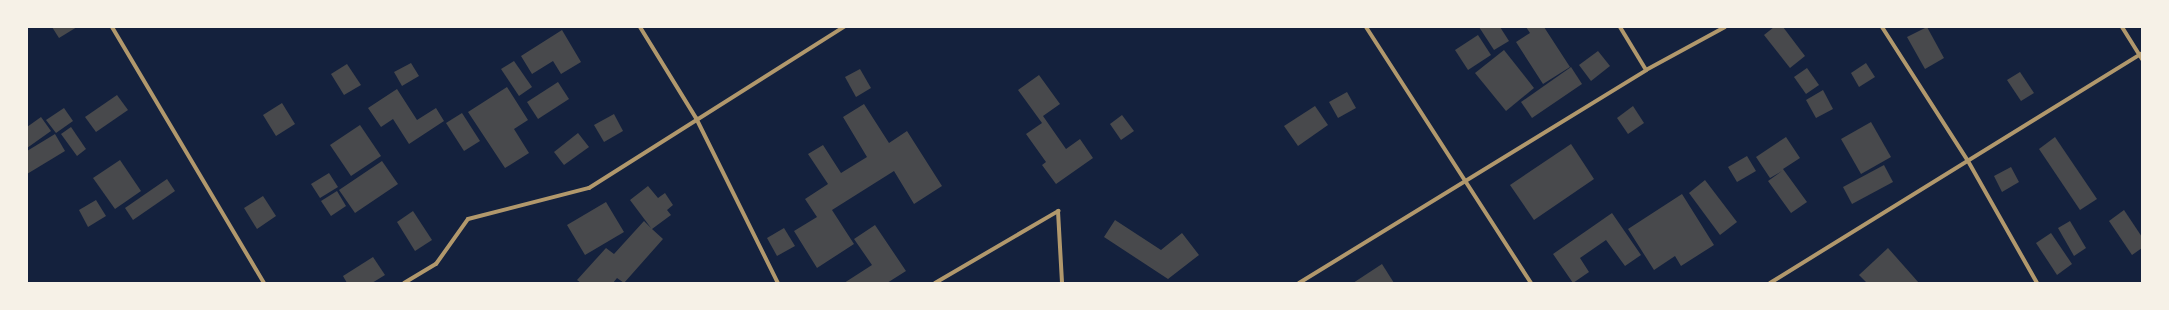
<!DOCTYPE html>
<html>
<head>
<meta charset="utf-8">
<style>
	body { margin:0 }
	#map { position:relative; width:2169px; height:310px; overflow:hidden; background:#14213d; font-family:"Space Grotesk",sans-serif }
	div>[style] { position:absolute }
	.building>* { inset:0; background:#48494c }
	.minor>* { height:4px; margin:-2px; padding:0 2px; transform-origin:2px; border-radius:2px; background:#b1986c }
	span { translate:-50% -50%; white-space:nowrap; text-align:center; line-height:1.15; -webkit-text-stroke:3px #f6f1e7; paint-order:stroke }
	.frame { position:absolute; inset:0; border:28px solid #f6f1e7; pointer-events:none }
</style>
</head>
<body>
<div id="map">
	<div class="building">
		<i style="clip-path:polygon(52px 27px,77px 27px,59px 38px)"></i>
		<i style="clip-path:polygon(1479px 27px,1500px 27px,1509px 41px,1494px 50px)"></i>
		<i style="clip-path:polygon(1526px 27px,1544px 27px,1570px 67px,1543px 84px,1516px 42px,1530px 33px)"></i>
		<i style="clip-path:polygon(1774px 27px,1783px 27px,1805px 56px,1790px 68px,1764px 35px)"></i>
		<i style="clip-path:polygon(1927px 27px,1944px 58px,1925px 69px,1907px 37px)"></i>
		<i style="clip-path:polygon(562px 30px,581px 62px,561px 74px,553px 61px,532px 74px,521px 56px)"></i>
		<i style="clip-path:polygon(1478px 35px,1491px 55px,1468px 70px,1455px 50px)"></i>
		<i style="clip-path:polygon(1504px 50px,1534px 88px,1506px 111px,1475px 73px)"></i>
		<i style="clip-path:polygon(1598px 51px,1610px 66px,1591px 81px,1579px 65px)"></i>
		<i style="clip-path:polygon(514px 61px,532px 87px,519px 96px,501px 69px)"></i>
		<i style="clip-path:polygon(411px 63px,419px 76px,402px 86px,394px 72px)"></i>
		<i style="clip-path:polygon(1866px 63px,1875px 77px,1859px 87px,1851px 73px)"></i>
		<i style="clip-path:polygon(347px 64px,361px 85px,344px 95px,331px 74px)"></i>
		<i style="clip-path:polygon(1571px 67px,1582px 84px,1532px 118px,1521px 102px)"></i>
		<i style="clip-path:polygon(1807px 68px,1819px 85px,1806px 94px,1794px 77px)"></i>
		<i style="clip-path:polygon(860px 69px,871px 88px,856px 97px,845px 77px)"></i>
		<i style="clip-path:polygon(2020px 72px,2034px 93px,2021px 101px,2007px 80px)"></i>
		<i style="clip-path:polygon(1039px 75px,1060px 104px,1043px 116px,1066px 149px,1080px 139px,1093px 158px,1056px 184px,1042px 165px,1046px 162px,1026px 134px,1042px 123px,1018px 90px)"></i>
		<i style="clip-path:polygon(558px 82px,569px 99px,538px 119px,527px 102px)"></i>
		<i style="clip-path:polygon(507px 87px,528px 120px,514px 129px,529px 153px,505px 168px,468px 112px)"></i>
		<i style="clip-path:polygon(397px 89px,417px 120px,436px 108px,444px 121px,409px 144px,393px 119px,381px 127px,368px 108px)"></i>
		<i style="clip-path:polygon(1823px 90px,1833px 109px,1816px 118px,1806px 100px)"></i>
		<i style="clip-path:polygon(1347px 92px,1356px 108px,1338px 118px,1329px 102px)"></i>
		<i style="clip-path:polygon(117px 95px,128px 110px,96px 132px,85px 117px)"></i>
		<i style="clip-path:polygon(282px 103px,295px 124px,276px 136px,263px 115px)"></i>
		<i style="clip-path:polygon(864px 104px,889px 143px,907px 131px,942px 186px,914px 204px,894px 171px,832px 210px,854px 244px,817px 268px,794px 231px,817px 217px,805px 199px,828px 184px,808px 154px,823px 145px,841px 173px,867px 157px,843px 117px)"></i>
		<i style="clip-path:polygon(1315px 106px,1328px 125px,1298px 146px,1284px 126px)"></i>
		<i style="clip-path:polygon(1633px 106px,1644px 123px,1628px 134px,1617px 118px)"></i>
		<i style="clip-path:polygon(64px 108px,73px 121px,56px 133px,46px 120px)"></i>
		<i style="clip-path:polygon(462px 113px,480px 141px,464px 151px,446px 123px)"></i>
		<i style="clip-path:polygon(614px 114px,623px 131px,604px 142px,594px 125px)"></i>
		<i style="clip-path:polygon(1122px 115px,1134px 131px,1121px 140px,1110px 124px)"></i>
		<i style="clip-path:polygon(41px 117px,51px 131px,27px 148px,27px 127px)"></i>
		<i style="clip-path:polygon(1871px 122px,1891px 157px,1861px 174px,1841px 139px)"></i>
		<i style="clip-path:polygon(360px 125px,381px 156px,351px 176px,330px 145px)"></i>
		<i style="clip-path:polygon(71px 127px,86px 149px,77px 156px,61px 134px)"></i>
		<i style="clip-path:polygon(578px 133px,589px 147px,564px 165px,554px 152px)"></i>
		<i style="clip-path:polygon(55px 134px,65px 151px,27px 174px,27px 151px)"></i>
		<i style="clip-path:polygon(1786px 137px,1800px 158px,1783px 169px,1807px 202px,1791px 213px,1768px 181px,1782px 171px,1770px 178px,1756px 157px)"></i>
		<i style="clip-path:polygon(2055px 137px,2097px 199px,2080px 210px,2039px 149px)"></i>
		<i style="clip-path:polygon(1571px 144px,1594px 179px,1534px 220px,1510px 185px)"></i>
		<i style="clip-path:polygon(1747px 156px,1756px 171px,1737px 182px,1728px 167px)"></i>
		<i style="clip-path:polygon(120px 160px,141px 191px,115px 209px,93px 178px)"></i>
		<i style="clip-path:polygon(382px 161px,398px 184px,355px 213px,339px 190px)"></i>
		<i style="clip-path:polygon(1884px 165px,1893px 182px,1852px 204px,1843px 187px)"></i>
		<i style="clip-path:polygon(2011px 167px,2019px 182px,2002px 192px,1994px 176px)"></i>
		<i style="clip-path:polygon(329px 173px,338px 187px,320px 198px,311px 184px)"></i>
		<i style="clip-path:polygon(167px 179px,175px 191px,133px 220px,125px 208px)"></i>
		<i style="clip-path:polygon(1705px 180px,1737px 222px,1720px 235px,1689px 193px)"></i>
		<i style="clip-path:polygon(648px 186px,658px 198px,665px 193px,673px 205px,667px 210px,671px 215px,652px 229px,663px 239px,624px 283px,617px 278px,613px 283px,581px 283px,577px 280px,606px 248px,614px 254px,644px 221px,651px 228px,630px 200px)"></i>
		<i style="clip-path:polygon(337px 191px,346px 206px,331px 216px,321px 201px)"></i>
		<i style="clip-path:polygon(1682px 194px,1714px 245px,1681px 266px,1675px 256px,1654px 270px,1628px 229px)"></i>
		<i style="clip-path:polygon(263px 196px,276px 216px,257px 229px,244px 208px)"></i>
		<i style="clip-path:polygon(96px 200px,106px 216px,88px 227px,79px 210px)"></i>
		<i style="clip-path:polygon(606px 202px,624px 232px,585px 255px,567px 225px)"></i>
		<i style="clip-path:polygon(2124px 210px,2142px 237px,2142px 248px,2132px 255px,2109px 221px)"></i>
		<i style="clip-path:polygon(413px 211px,432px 240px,415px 251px,397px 222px)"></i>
		<i style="clip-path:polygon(1612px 213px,1641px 255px,1625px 266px,1606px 240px,1580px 258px,1589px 272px,1573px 283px,1553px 254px)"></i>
		<i style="clip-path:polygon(1115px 220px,1161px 250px,1182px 233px,1199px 255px,1168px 279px,1104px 237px)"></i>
		<i style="clip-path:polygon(2070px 221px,2086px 248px,2074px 256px,2058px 228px)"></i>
		<i style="clip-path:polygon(875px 225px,906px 271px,887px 283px,844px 283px,872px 265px,854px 239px)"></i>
		<i style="clip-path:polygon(784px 228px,795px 246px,777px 256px,767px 238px)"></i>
		<i style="clip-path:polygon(2051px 233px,2072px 264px,2057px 275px,2036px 243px)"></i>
		<i style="clip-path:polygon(1888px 248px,1919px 283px,1867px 283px,1859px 275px)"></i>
		<i style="clip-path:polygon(373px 257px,385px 275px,372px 283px,347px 283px,343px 276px)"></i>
		<i style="clip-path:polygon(1382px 264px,1394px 283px,1353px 283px)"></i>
	</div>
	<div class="minor">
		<i style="left:112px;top:27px;width:298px;rotate:59.3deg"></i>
		<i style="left:640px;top:27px;width:107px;rotate:58.4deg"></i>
		<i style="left:696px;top:118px;width:184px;rotate:63.6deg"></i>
		<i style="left:1366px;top:27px;width:305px;rotate:57.2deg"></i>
		<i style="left:1620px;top:27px;width:50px;rotate:58.8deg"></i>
		<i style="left:1882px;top:27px;width:159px;rotate:57.3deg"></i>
		<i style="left:1968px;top:161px;width:140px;rotate:60.5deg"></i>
		<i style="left:2122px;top:27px;width:38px;rotate:58deg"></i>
		<i style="left:404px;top:283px;width:37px;rotate:-31deg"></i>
		<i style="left:436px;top:264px;width:55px;rotate:-54.6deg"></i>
		<i style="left:468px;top:219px;width:125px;rotate:-14.4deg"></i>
		<i style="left:589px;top:188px;width:302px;rotate:-32.3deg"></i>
		<i style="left:935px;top:283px;width:143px;rotate:-30.3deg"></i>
		<i style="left:1058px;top:211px;width:72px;rotate:86.8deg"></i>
		<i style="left:1299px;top:283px;width:407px;rotate:-31.5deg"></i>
		<i style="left:1646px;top:70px;width:90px;rotate:-28.6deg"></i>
		<i style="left:1770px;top:283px;width:437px;rotate:-31.7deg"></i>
	</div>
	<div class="frame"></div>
</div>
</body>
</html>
